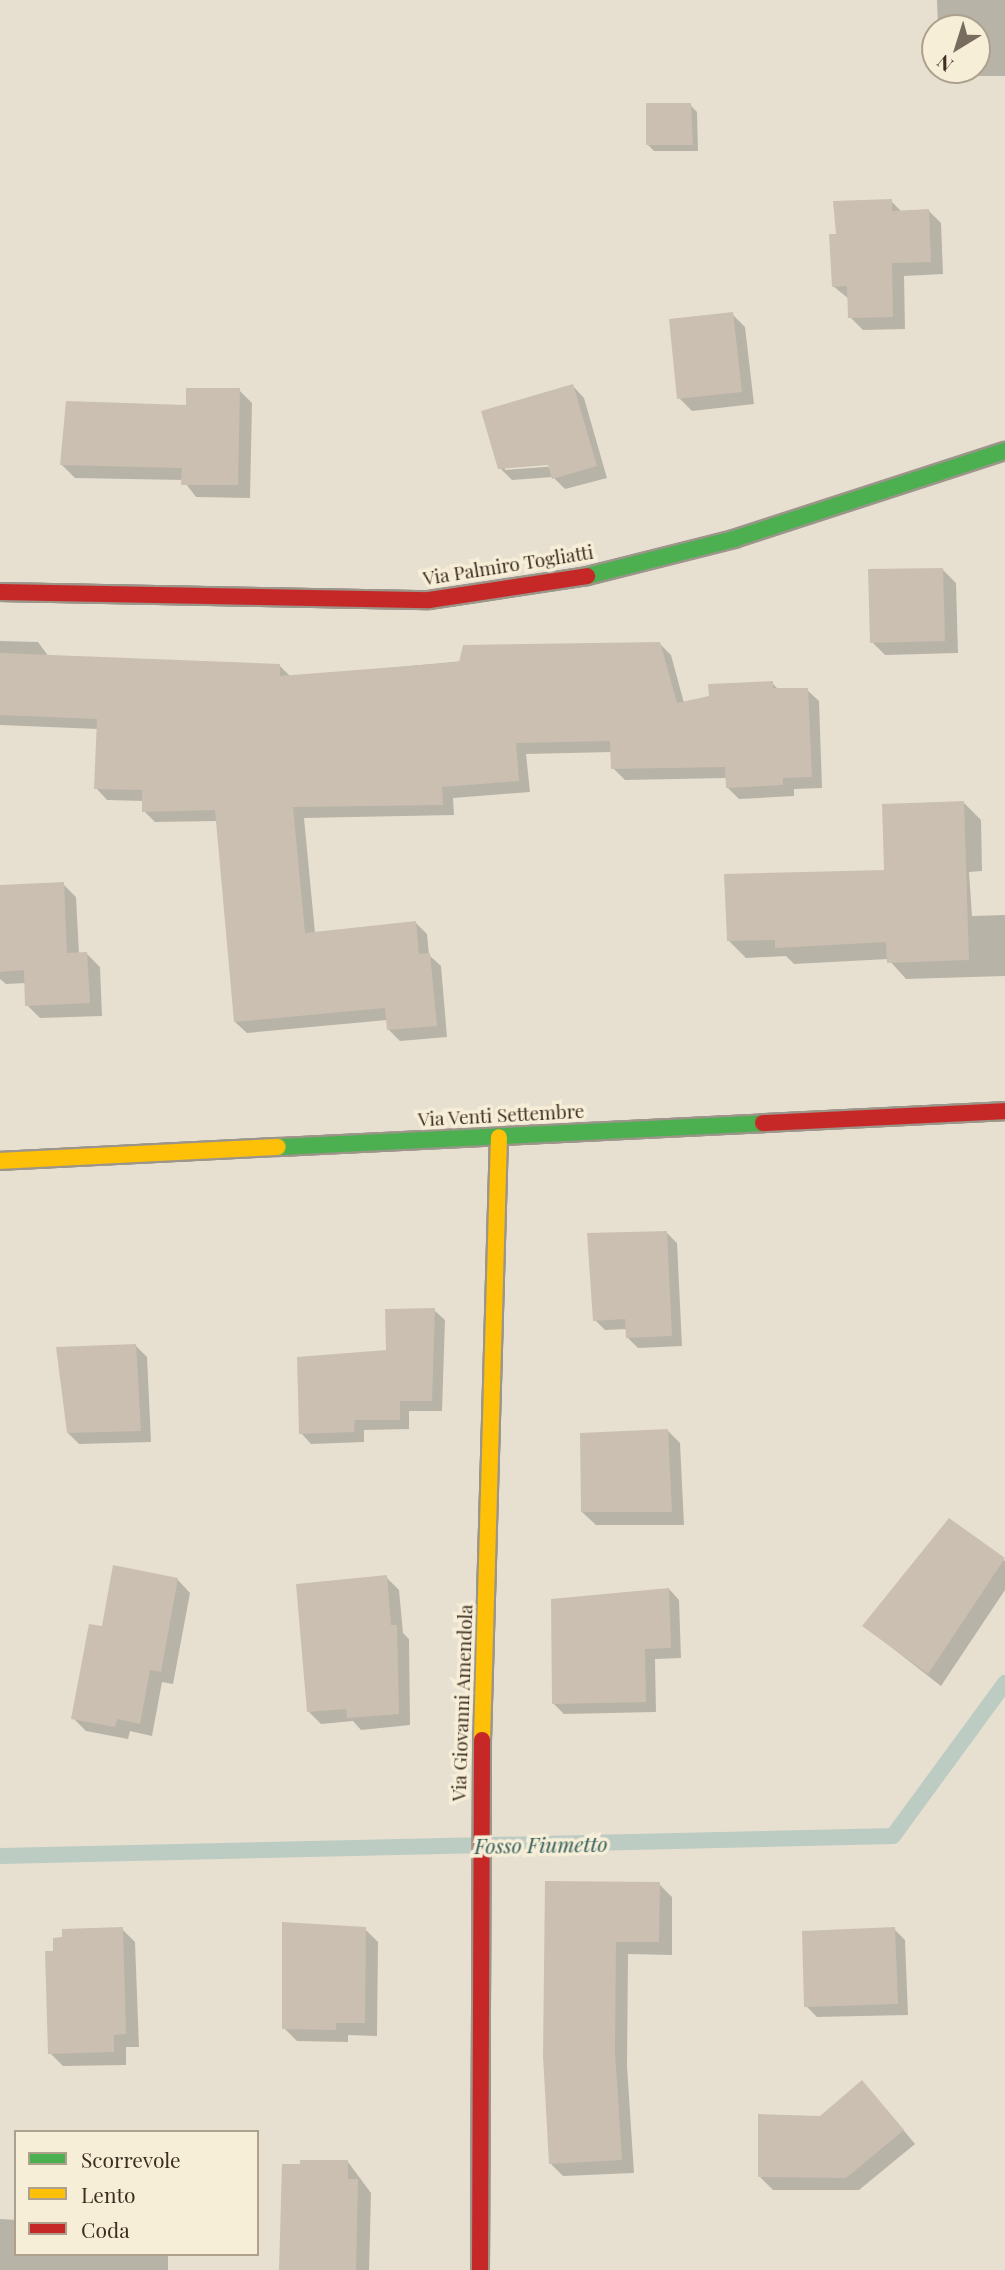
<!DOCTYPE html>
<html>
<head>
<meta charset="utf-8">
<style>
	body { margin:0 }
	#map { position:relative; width:1005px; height:2270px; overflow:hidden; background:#e7e0d1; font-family:"Playfair Display",serif }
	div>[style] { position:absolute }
	.shadow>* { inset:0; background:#0003 }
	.stream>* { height:16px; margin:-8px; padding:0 8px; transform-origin:8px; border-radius:8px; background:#bcccc2 }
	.building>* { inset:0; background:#cbbfb2 }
	.roads { filter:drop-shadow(2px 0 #9c958a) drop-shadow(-2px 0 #9c958a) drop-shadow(0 2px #9c958a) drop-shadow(0 -2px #9c958a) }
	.fast>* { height:16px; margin:-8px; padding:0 8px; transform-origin:8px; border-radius:8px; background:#4caf50 }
	.slow>* { height:16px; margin:-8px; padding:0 8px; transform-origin:8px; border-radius:8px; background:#ffc107 }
	.jam>* { height:16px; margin:-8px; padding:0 8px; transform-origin:8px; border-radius:8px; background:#c62828 }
	span { translate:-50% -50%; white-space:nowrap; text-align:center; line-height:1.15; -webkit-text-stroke:7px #f7eed8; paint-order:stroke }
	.street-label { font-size:19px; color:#3d2e20 }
	.water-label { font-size:21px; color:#2f5d5a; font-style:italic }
	.legend { position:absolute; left:14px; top:2130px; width:245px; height:126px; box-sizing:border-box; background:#f7eed8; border:2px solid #ada18e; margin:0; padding:9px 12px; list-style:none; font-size:21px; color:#3d2e20 }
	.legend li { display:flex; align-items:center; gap:14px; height:35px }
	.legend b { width:35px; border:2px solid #ada18e }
	.north { position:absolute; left:921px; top:14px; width:70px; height:70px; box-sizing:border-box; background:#f7eed8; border:2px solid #ada18e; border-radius:50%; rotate:218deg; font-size:19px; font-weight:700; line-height:28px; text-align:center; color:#3d2e20 }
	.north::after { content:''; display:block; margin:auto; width:24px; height:32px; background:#786c5e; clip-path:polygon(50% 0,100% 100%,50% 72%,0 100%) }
</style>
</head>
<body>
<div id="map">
	<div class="shadow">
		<i style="clip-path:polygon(937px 0,1005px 0,1005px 76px,956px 76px,950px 70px,977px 70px,977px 28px,938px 28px)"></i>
		<i style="clip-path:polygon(690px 105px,697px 112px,698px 151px,654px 151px,648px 145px)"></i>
		<i style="clip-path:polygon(891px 201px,902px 212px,929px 211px,941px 223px,943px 274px,904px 276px,905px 329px,863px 330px,850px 317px,849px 299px,833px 286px)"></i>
		<i style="clip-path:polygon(732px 314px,745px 327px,754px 404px,692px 411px,679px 398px)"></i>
		<i style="clip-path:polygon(evenodd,573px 386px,584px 398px,607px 478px,565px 489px,553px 477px,512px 480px,500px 468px,573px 386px,556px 462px,557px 466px,505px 470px,505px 466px,556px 462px)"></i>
		<i style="clip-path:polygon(239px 390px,252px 403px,250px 498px,196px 497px,183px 480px,75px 478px,62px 465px,188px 407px)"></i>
		<i style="clip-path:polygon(943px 570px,956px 583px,958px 653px,885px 655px,872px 642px)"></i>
		<i style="clip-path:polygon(0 641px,38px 642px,49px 657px,279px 665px,291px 677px,659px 643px,671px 655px,684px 703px,772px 683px,779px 690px,807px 690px,819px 701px,822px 788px,794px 789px,794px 796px,739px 799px,727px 787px,727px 778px,625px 780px,613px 768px,612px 752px,526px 754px,530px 792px,453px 798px,454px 815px,304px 818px,315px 933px,416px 923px,427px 934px,429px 955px,441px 966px,447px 1037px,400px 1041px,388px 1029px,387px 1020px,247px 1033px,235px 1022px,217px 821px,155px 822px,144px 811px,144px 801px,107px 800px,96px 788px,98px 729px,0 725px)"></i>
		<i style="clip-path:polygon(964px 803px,981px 820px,982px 871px,969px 872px,972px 916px,1005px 915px,1005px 976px,906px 979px,888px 959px,794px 964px,786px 956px,746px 958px,728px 940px,886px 871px)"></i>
		<i style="clip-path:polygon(63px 884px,76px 897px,79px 954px,87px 954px,100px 967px,102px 1016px,40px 1018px,27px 1005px,26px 983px,6px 984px,0 979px,0 886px)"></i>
		<i style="clip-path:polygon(667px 1233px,677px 1243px,682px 1346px,638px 1348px,628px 1338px,627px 1329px,605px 1330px,595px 1320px)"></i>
		<i style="clip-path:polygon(434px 1310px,445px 1320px,442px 1411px,409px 1411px,409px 1429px,364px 1430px,364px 1442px,311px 1444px,301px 1433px)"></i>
		<i style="clip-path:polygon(136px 1346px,147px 1357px,151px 1442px,79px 1444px,68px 1433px,58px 1349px)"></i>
		<i style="clip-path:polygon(667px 1430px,680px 1443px,684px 1525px,596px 1525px,582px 1512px)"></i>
		<i style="clip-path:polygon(949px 1520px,1005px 1561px,1005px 1590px,941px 1686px,864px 1626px)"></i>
		<i style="clip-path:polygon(386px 1577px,399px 1590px,403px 1633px,409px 1639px,410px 1725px,361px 1730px,353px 1721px,321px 1724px,309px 1712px)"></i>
		<i style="clip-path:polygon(177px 1579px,190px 1593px,173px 1684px,162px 1682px,152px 1736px,130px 1731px,128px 1739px,86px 1731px,73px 1718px,104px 1628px)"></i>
		<i style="clip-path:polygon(669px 1589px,679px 1600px,681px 1658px,655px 1659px,656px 1712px,564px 1714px,553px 1703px)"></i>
		<i style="clip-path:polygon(547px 1883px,659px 1884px,672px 1897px,672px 1955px,628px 1954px,627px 2066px,634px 2173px,563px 2176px,550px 2163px)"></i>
		<i style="clip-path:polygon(284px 1924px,365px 1929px,378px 1942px,377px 2036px,348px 2035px,348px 2042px,297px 2041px,284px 2028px)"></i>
		<i style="clip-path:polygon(122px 1929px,135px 1942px,139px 2047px,126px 2047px,126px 2065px,63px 2066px,50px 2053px)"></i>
		<i style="clip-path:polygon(894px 1929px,905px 1940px,908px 2015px,817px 2017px,806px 2006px)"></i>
		<i style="clip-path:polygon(875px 2096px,915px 2144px,859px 2190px,773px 2190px,760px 2177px,821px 2117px)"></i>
		<i style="clip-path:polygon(348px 2162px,371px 2193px,369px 2270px,281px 2270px)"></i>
		<i style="clip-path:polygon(0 2219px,16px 2220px,16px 2254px,168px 2254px,168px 2270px,0 2270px)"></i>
	</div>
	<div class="stream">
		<i style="left:0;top:1856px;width:893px;rotate:-1.28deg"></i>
		<i style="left:893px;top:1836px;width:190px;rotate:-53.8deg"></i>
	</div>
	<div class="building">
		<i style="clip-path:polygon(646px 103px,691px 103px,693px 145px,646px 145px)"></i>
		<i style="clip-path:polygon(892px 199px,892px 211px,929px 209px,931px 262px,892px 263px,893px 317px,848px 318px,847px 286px,832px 287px,829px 234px,836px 234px,833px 201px)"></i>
		<i style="clip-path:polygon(733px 312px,742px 392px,677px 399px,669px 319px)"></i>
		<i style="clip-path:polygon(573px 384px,597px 466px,552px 479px,548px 465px,498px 469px,481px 411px)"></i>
		<i style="clip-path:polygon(186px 388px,240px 388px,238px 485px,181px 485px,182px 468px,60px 465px,66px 401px,186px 405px)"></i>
		<i style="clip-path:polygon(943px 568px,945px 641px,870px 643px,868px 569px)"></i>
		<i style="clip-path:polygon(660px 642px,677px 703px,709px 696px,708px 684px,773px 681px,773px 688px,808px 688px,812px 777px,783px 778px,783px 785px,726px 788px,725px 767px,611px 769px,610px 741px,516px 743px,519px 781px,442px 787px,443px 805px,293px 807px,305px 933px,416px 921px,419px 954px,430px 953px,437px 1026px,387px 1030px,385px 1008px,234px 1022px,215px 810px,142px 812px,142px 790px,94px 789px,97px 719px,0 715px,0 653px,280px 664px,280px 676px,459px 662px,463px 645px)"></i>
		<i style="clip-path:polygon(964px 801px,969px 960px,887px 963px,886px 942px,775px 948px,775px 940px,727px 941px,724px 874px,884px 870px,882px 804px)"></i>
		<i style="clip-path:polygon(64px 882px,67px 953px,87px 952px,90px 1003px,25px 1006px,24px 970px,0 972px,0 885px)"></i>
		<i style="clip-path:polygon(667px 1231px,672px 1336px,626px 1338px,625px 1319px,593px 1321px,587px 1233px)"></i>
		<i style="clip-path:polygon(435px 1308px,432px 1401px,400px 1401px,400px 1420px,355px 1420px,354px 1432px,299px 1434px,297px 1357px,386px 1350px,385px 1309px)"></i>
		<i style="clip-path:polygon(136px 1344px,141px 1431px,67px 1433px,56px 1347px)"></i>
		<i style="clip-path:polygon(668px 1429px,672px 1512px,581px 1512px,580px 1433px)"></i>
		<i style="clip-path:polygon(949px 1518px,1005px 1558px,928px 1674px,862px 1626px)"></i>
		<i style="clip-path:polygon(113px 1565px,178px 1578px,161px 1672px,150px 1670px,140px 1724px,117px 1719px,115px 1727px,71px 1719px,89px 1624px,102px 1626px)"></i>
		<i style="clip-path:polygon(387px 1575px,391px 1625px,397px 1625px,399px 1714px,347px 1718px,346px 1709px,307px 1712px,296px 1584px)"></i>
		<i style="clip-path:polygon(669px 1588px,671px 1648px,645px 1649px,646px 1702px,552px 1704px,551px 1599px)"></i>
		<i style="clip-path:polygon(545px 1881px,660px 1882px,659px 1942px,616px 1942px,615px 2052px,622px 2160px,549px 2164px,543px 2056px)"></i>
		<i style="clip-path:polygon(282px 1922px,366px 1927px,365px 2023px,336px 2023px,336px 2030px,282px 2029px)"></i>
		<i style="clip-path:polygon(123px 1927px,126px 2034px,114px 2035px,114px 2052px,48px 2054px,45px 1951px,53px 1951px,53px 1938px,62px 1937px,62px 1929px)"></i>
		<i style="clip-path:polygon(895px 1927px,898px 2004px,804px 2007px,802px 1931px)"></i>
		<i style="clip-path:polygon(862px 2080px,904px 2130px,846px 2178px,758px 2177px,758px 2114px,820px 2116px)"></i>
		<i style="clip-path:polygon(300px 2160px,348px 2160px,348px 2179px,358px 2179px,356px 2270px,279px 2270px,282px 2164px,300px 2164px)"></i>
	</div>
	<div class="roads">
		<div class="fast">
			<i style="left:587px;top:576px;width:152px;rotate:-14.1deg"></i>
			<i style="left:734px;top:539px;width:285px;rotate:-18deg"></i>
			<i style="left:278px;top:1147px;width:486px;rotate:-2.8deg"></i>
		</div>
		<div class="slow">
			<i style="left:0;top:1161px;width:278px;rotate:-2.9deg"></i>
			<i style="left:482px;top:1740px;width:603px;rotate:-88.39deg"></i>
		</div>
		<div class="jam">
			<i style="left:0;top:592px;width:429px;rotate:1.1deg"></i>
			<i style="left:429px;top:600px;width:160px;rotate:-8.6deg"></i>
			<i style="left:763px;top:1123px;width:242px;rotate:-2.8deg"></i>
			<i style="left:480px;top:2270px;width:530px;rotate:-89.78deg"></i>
		</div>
	</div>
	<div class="street-label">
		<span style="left:508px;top:565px;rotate:-9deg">Via Palmiro Togliatti</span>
		<span style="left:501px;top:1115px;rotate:-3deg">Via Venti Settembre</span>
		<span style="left:462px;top:1703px;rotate:-88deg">Via Giovanni Amendola</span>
	</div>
	<div class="water-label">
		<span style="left:541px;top:1844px;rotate:-1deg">Fosso Fiumetto</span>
	</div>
	<ul class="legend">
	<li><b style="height:9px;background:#4caf50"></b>Scorrevole</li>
	<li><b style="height:9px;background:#ffc107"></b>Lento</li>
	<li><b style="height:9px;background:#c62828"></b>Coda</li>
	</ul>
	<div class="north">N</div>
</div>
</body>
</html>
